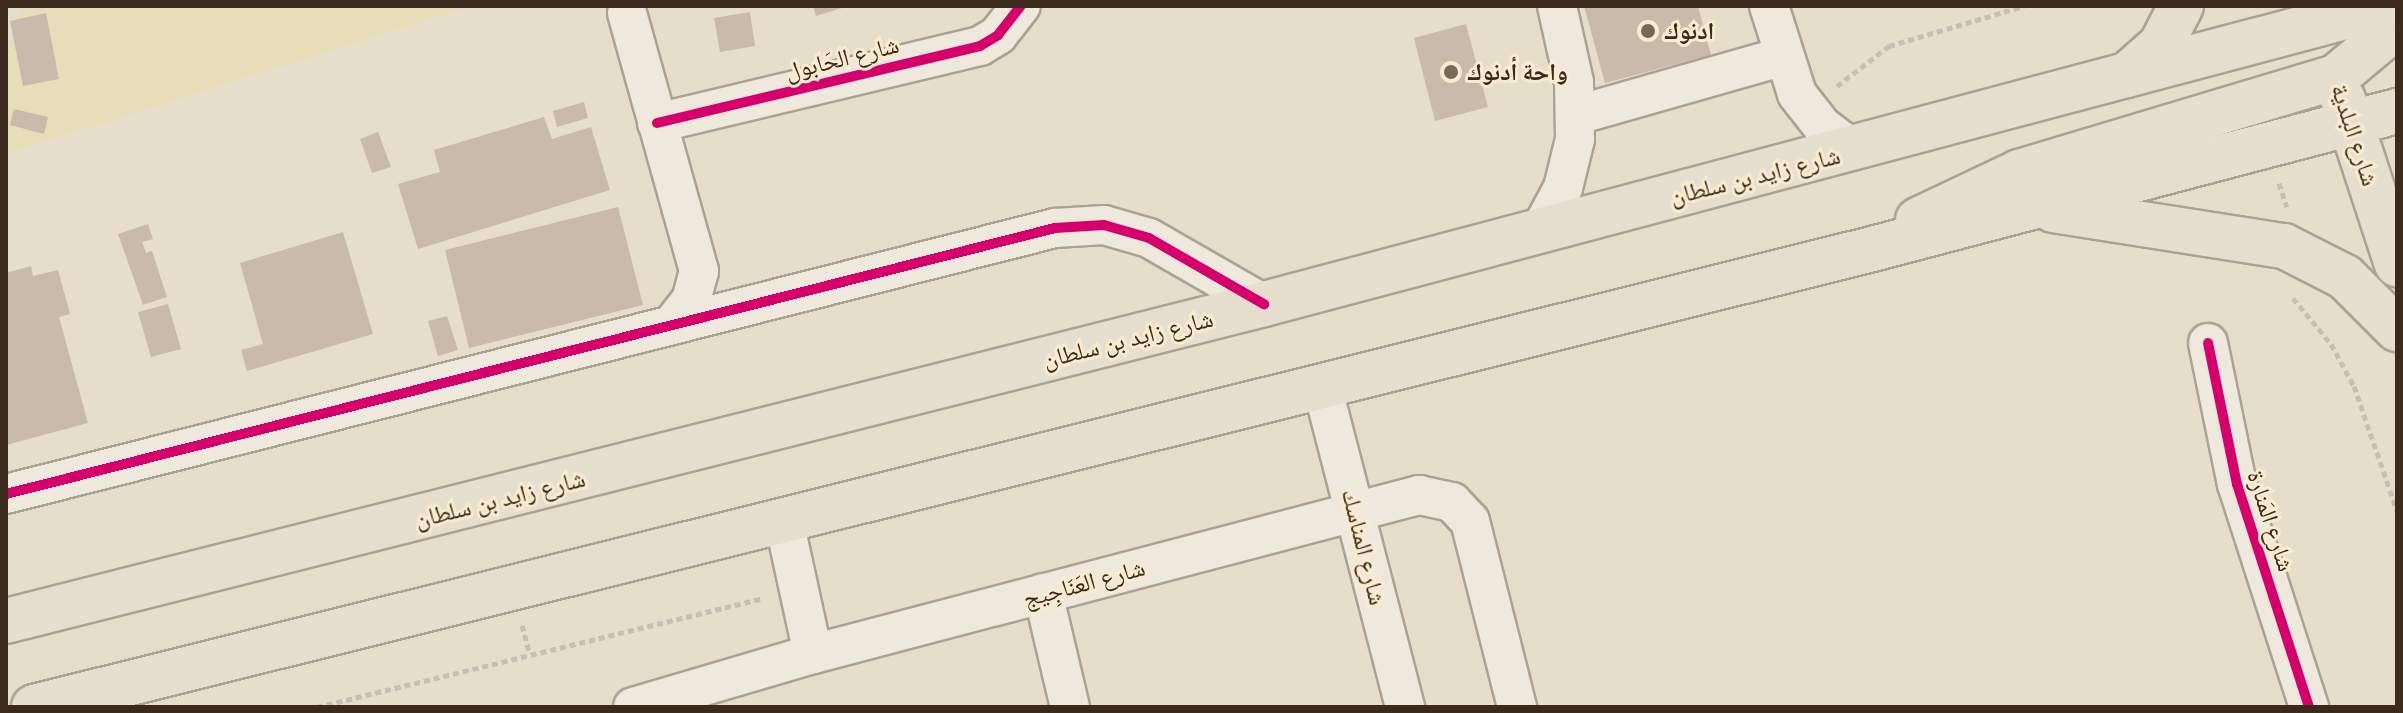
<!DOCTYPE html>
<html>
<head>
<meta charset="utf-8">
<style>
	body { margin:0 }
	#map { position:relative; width:2403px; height:713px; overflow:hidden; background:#e6ddcb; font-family:"Source Serif 4","Noto Naskh Arabic",serif }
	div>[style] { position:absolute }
	.farmland>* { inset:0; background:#e8ddb9 }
	.building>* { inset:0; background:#cabaab }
	.path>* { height:5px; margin-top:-2.5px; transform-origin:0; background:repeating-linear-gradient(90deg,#c7bfb4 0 6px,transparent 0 10px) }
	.roads { filter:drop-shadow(2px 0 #aba294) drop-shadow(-2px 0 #aba294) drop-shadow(0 2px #aba294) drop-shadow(0 -2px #aba294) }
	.minor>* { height:38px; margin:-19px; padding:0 19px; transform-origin:19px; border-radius:19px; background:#eee8dd }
	.major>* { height:44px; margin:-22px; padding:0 22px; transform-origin:22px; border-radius:22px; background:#e6dece }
	.cycleway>* { height:10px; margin:-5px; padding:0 5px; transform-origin:5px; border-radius:5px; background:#d6006c }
	.dots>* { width:22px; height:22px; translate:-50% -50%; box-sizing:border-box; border:4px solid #f9ebcf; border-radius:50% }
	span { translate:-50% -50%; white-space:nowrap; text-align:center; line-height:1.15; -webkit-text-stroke:6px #f9ebcf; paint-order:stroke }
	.poi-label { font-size:24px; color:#3b291b; font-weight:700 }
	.left { translate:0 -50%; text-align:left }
	.street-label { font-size:24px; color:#3b291b }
	.frame { position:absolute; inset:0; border:8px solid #3b291b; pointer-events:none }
</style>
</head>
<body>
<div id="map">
	<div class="farmland">
		<i style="clip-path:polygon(21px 6px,472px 6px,6px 154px,6px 57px)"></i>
	</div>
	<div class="building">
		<i style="clip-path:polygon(813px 6px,845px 6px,845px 7px,816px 16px)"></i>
		<i style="clip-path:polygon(1584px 6px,1698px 6px,1711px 55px,1605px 83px)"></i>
		<i style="clip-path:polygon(750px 12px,755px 46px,720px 52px,714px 18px)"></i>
		<i style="clip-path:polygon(46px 13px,59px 79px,23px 86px,10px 21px)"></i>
		<i style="clip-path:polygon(1466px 24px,1488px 107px,1435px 121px,1414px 38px)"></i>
		<i style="clip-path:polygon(584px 102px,588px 118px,557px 127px,553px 111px)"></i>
		<i style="clip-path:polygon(14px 109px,48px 117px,44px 134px,10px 125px)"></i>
		<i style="clip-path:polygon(544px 117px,552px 139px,591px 127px,610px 190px,418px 249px,398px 184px,440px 172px,434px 150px)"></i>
		<i style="clip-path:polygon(378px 132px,391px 167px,372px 173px,360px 139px)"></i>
		<i style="clip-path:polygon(618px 207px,643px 305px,469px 348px,445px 250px)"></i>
		<i style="clip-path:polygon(148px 224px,153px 239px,142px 242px,146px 253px,152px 251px,167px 297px,143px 305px,118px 234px)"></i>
		<i style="clip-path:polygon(343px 232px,373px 334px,247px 371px,241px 350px,263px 344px,240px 263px)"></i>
		<i style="clip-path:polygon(31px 266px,33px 276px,58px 270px,70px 314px,59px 317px,88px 423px,6px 445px,6px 273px)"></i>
		<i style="clip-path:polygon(168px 304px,181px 349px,151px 357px,138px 312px)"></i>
		<i style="clip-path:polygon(447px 316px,458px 350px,438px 356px,428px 321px)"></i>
	</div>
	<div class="path">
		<i style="left:1837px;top:86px;width:66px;rotate:-37.6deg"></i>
		<i style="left:1889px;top:46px;width:141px;rotate:-16.5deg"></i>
		<i style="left:2279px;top:183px;width:25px;rotate:72deg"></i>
		<i style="left:2293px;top:298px;width:60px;rotate:50.4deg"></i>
		<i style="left:2331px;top:344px;width:48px;rotate:61.3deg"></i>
		<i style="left:2354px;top:386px;width:132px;rotate:71deg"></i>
		<i style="left:522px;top:625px;width:30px;rotate:75deg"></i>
		<i style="left:317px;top:707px;width:459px;rotate:-13.7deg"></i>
	</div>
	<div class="roads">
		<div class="minor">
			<i style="left:1769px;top:6px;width:92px;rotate:72.3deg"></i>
			<i style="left:1797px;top:94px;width:41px;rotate:52deg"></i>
			<i style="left:1822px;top:126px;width:40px;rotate:37deg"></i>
			<i style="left:627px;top:13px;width:268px;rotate:74.4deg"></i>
			<i style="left:699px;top:271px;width:30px;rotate:105deg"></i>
			<i style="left:691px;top:300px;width:29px;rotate:128deg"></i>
			<i style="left:1577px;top:115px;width:212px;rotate:-15.9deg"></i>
			<i style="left:657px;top:123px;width:332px;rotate:-13.4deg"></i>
			<i style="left:980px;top:46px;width:21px;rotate:-31deg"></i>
			<i style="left:998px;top:35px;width:37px;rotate:-52deg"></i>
			<i style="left:1540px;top:231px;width:49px;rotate:-61.9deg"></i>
			<i style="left:1563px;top:188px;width:50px;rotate:-76.2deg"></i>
			<i style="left:1575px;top:139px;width:57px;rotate:-91deg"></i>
			<i style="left:1574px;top:82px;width:78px;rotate:-102.6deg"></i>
			<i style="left:2208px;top:343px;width:144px;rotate:78.4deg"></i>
			<i style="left:2237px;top:484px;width:234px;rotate:72.1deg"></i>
			<i style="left:1322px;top:386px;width:332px;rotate:75.5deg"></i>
			<i style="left:6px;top:494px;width:1082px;rotate:-14.23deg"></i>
			<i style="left:1055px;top:228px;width:49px;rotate:-3.5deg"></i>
			<i style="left:1104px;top:225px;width:47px;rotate:16.1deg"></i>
			<i style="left:1149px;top:238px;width:133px;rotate:29.9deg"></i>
			<i style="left:784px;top:521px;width:136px;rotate:77.7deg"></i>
			<i style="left:1043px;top:593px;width:117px;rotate:76.7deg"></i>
			<i style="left:633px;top:707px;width:188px;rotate:-16.4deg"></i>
			<i style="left:813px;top:654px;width:627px;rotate:-14.7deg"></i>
			<i style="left:1419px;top:495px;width:34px;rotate:12deg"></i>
			<i style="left:1452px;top:502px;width:26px;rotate:47deg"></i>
			<i style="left:1470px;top:521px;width:192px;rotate:75.8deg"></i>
		</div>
		<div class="major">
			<i style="left:2127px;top:75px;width:45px;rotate:-41.4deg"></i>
			<i style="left:2161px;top:45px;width:44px;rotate:-62.9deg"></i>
			<i style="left:2343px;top:99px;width:174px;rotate:71.9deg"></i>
			<i style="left:2053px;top:210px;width:234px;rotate:8.9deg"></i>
			<i style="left:2284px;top:246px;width:68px;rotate:26.9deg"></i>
			<i style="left:2345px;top:277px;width:74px;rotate:45deg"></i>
			<i style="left:1918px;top:220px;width:112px;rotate:-25.4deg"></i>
			<i style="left:2019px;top:172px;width:331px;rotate:-16.7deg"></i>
			<i style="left:2336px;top:77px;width:80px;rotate:-39.9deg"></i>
			<i style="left:6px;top:621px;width:1297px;rotate:-14.14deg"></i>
			<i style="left:1264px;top:304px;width:1161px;rotate:-14.87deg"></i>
			<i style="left:34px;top:707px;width:1898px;rotate:-13.99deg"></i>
			<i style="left:1876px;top:248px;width:539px;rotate:-14.73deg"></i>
		</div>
	</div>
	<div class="cycleway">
		<i style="left:657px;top:123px;width:332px;rotate:-13.4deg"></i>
		<i style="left:980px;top:46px;width:21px;rotate:-31deg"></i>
		<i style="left:998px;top:35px;width:37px;rotate:-52deg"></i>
		<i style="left:2208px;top:343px;width:144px;rotate:78.4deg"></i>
		<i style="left:2237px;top:484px;width:234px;rotate:72.1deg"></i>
		<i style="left:6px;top:494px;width:1082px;rotate:-14.23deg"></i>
		<i style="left:1055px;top:228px;width:49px;rotate:-3.5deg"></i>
		<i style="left:1104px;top:225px;width:47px;rotate:16.1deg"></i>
		<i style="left:1149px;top:238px;width:133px;rotate:29.9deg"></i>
	</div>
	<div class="dots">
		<i style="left:1648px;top:31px;background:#776859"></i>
		<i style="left:1451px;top:72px;background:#776859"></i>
	</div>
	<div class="poi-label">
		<span class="left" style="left:1664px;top:31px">ادنوك</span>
		<span class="left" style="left:1467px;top:72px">واحة أدنوك</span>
	</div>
	<div class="street-label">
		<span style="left:842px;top:58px;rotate:-14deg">شارع الحَابول</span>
		<span style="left:2355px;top:135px;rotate:72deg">شارع البلدية</span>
		<span style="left:1755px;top:176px;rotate:-14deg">شارع زايد بن سلطان</span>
		<span style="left:1128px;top:339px;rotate:-14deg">شارع زايد بن سلطان</span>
		<span style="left:500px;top:499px;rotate:-14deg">شارع زايد بن سلطان</span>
		<span style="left:2271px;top:521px;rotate:72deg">شارع المَنارة</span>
		<span style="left:1364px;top:547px;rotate:76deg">شارع المناسك</span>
		<span style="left:1084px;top:583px;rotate:-15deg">شارع العَنَاجِيج</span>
	</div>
	<div class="frame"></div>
</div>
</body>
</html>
